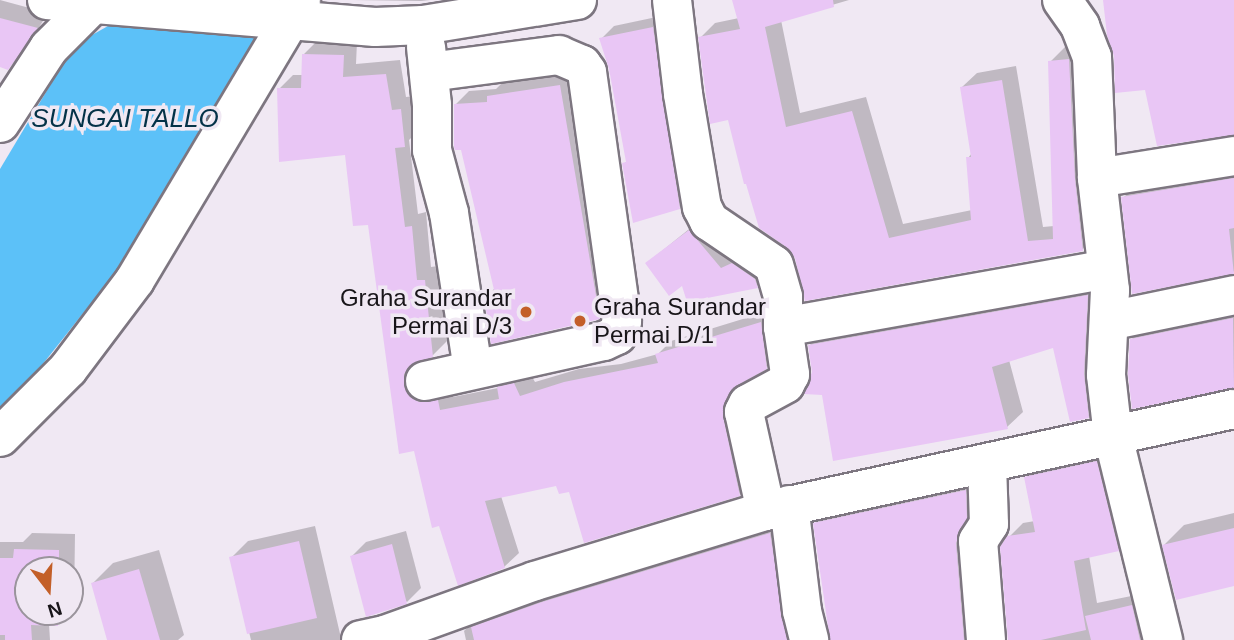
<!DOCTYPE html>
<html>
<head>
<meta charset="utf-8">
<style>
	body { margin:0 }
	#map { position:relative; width:1234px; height:640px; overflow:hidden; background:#f0e8f3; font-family:Arial,sans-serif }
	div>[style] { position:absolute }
	.water>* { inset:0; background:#5cc1f8 }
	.shadow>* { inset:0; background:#0003 }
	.building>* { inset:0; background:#e9c6f5 }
	.roads { filter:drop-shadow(2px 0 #7d7680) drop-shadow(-2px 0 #7d7680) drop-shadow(0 2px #7d7680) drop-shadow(0 -2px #7d7680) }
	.minor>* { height:38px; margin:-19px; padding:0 19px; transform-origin:19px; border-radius:19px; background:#fff }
	.dots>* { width:19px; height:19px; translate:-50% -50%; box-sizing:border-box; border:4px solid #f0e8f3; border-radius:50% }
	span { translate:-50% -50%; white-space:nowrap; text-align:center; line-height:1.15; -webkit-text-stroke:7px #f0e8f3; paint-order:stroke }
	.poi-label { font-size:24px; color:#181519 }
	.right { translate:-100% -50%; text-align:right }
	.left { translate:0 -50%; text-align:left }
	.water-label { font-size:26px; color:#043248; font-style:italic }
	.north { position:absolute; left:14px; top:556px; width:70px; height:70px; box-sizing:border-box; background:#f0e8f3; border:2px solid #9a949c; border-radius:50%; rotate:163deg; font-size:19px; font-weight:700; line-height:28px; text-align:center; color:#181519 }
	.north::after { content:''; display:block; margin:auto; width:24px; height:32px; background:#c35f28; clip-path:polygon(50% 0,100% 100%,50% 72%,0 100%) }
</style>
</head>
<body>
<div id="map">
	<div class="water">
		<i style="clip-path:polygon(115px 22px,272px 33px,138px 244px,0 418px,0 169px,61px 67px,85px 39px)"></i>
	</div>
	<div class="shadow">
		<i style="clip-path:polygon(0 0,48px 13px,22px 54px,8px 68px,0 66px)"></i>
		<i style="clip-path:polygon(353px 0,430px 0,421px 1px)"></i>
		<i style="clip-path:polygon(734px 0,849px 0,781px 20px,800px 113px,866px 97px,903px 224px,972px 210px,968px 158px,972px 153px,962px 87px,977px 73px,1016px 66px,1043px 227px,1054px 226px,1050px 62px,1065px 47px,1084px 45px,1097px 234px,1083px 249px,796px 257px,729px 118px,700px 38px,715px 23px,739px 18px)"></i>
		<i style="clip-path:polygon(666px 15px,692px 194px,679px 207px,624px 164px,628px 160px,610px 69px,601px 39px,614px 26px)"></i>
		<i style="clip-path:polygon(318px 40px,357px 42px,356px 64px,400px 60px,406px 97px,415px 96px,418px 131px,409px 140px,418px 214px,426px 212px,431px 267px,438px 266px,447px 341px,433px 355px,418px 360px,417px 372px,452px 387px,453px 397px,498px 388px,513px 374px,528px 370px,535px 382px,579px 369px,621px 364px,658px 354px,671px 341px,775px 309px,780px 353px,766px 367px,742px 381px,736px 401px,754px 480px,739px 494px,571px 490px,557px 484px,501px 496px,519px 553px,504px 567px,441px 524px,433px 526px,370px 223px,346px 153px,279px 89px,293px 75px,303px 75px,303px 55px)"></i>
		<i style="clip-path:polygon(574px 73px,612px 304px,599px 317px,486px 297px,495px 288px,456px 104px,469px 91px,496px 89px,502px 83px)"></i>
		<i style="clip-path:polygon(1234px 167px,1234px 272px,1123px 198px,1138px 183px)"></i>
		<i style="clip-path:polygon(704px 217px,771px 272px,757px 286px,683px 284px,647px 263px)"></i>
		<i style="clip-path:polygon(1103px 280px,1104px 401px,1088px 417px,1054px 346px,1009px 360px,1023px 412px,1007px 427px,823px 393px,813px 372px,810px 345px,825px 330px)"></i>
		<i style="clip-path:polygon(1234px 306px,1234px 387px,1131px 340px,1146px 325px)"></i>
		<i style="clip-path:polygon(1110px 449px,1132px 536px,1118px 550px,1089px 556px,1097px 603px,1146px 593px,1144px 640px,1009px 640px,1009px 537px,1023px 523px,1035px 521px,1026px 478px,1040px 464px)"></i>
		<i style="clip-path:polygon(979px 477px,983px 640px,832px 640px,815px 524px,829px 510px)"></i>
		<i style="clip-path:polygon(1234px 513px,1234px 584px,1164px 545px,1184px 525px)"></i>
		<i style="clip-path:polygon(784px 520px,806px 640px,466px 640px,464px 631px,478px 617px)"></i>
		<i style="clip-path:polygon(315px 526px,341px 638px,348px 636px,349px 640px,251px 640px,231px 558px,248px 541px)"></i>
		<i style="clip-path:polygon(406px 531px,421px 588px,407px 602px,352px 556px,366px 542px)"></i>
		<i style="clip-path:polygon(32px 533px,75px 534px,74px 607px,70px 611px,70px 570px,28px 570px,28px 612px,69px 612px,57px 624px,49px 624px,50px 640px,0 640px,0 542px,23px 542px)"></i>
		<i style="clip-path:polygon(159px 550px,184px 635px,178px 640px,109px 640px,93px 583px,113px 563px)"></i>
	</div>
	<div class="building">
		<i style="clip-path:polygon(732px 0,833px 0,834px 7px,765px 27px,786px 127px,852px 111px,889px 238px,971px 220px,966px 157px,971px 157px,960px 87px,1002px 80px,1028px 241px,1053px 239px,1048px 61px,1069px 59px,1075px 179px,1083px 251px,805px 301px,795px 258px,786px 247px,759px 228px,746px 184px,744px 184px,728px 120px,710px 124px,698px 37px,740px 29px)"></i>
		<i style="clip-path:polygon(1103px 0,1234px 0,1234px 135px,1157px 146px,1145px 90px,1115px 93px,1114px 56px,1107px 35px)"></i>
		<i style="clip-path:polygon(0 18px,38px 28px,8px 70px,0 67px)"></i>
		<i style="clip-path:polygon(653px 27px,680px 209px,633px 223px,622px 163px,626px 162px,609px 69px,599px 38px)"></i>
		<i style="clip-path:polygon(302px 54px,344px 55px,343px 77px,386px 74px,392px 110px,401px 109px,405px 147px,395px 148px,405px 227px,412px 226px,417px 280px,425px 280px,433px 357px,411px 365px,404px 374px,404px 386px,409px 396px,419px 402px,438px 400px,440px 410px,499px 399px,497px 387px,514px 383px,520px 396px,564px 382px,658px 363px,655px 354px,761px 322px,767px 369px,738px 385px,729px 394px,723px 416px,740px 496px,584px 543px,569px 492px,559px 494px,556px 486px,485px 501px,505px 568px,458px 586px,439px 526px,432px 528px,414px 451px,399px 454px,368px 225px,353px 226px,345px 155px,279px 162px,277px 88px,301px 88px)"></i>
		<i style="clip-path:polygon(560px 85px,600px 319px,491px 344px,484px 296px,495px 294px,461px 150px,455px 150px,454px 147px,454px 104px,487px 102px,487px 96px)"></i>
		<i style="clip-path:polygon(1234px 178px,1234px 228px,1229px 229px,1234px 274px,1132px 294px,1121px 197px)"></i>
		<i style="clip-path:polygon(689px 230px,721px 268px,732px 263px,755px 279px,758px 288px,687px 302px,682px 286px,669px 296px,645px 263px)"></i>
		<i style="clip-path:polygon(1088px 295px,1084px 374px,1089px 418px,1070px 422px,1053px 348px,992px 367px,1008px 429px,833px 461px,822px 395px,804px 394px,812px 372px,808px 345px)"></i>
		<i style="clip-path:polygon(1233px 318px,1234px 388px,1132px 409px,1128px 374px,1130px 339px)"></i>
		<i style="clip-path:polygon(1097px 461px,1119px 551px,1074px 561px,1086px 630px,1041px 640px,1008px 640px,1000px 547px,1007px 536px,1035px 532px,1024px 477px)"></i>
		<i style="clip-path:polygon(966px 490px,967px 518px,956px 543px,964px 640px,830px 640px,813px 523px)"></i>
		<i style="clip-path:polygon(1234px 528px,1234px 586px,1176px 600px,1162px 545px)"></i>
		<i style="clip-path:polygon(770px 533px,787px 640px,474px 640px,471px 627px,542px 602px)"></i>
		<i style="clip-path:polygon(299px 541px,317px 618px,247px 634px,229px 557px)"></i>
		<i style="clip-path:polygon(392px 544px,407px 604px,366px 617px,350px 556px)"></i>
		<i style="clip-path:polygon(14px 549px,59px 550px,59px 570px,28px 570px,28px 612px,58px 612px,58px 626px,31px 625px,32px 640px,5px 640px,5px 635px,0 635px,0 558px,13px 558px)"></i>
		<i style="clip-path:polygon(139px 569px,160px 640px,107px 640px,91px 583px)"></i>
		<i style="clip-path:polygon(1132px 605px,1140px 640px,1091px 640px,1085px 616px)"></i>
	</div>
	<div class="roads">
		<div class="minor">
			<i style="left:47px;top:0;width:329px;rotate:4.7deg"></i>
			<i style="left:375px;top:27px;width:48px;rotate:-2.4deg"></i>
			<i style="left:423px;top:25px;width:156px;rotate:-9.2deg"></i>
			<i style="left:672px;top:0;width:95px;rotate:83.3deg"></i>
			<i style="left:683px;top:94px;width:115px;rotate:80.5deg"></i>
			<i style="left:702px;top:207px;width:16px;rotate:63deg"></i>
			<i style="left:709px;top:221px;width:78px;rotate:34.1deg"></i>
			<i style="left:774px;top:265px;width:33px;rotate:74deg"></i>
			<i style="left:783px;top:297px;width:30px;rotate:90deg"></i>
			<i style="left:783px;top:327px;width:48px;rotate:81.5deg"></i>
			<i style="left:790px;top:374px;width:11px;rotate:117deg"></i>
			<i style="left:785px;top:384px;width:42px;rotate:151.6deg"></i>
			<i style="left:748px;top:404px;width:9px;rotate:117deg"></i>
			<i style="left:744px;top:412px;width:101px;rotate:77.5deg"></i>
			<i style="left:1062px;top:0;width:32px;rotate:55deg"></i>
			<i style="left:1080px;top:26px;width:33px;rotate:69deg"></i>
			<i style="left:1092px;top:57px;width:121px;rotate:87.6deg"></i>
			<i style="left:1097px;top:178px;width:113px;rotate:83.4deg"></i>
			<i style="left:1110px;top:290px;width:85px;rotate:92.7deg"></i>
			<i style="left:1106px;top:375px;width:61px;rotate:83.5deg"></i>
			<i style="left:1113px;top:436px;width:210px;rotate:76.2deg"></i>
			<i style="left:426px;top:47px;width:58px;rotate:84.1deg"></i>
			<i style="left:432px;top:105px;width:45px;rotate:90deg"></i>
			<i style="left:432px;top:150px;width:65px;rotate:74.9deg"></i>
			<i style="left:449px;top:213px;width:158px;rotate:81.3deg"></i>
			<i style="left:0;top:123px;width:90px;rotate:-56.8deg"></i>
			<i style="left:49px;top:48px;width:68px;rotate:-45deg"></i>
			<i style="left:1097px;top:178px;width:139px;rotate:-9.1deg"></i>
			<i style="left:1109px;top:321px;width:128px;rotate:-11.7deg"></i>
			<i style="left:783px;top:327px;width:329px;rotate:-10.1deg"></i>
			<i style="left:425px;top:381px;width:183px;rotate:-12.6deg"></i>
			<i style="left:604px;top:341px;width:14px;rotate:-25deg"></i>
			<i style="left:617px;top:335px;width:15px;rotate:-70deg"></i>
			<i style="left:622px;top:321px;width:251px;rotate:-98deg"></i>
			<i style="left:587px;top:72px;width:9px;rotate:-126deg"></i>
			<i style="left:582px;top:65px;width:25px;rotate:-157deg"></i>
			<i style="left:559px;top:55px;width:130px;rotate:172.5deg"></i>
			<i style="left:0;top:437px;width:96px;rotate:-45deg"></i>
			<i style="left:68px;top:369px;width:111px;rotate:-53deg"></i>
			<i style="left:135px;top:280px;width:324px;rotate:-59.2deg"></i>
			<i style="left:789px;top:505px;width:107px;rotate:83deg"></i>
			<i style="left:802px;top:611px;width:30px;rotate:76deg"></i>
			<i style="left:361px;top:640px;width:25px;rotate:-12deg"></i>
			<i style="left:385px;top:635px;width:159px;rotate:-19.8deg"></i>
			<i style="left:535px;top:581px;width:241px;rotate:-16.9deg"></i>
			<i style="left:766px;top:511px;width:479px;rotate:-12.3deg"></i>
			<i style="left:986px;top:640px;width:99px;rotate:-94.6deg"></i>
			<i style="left:978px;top:541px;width:20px;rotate:-57deg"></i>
			<i style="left:989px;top:524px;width:61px;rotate:-91.9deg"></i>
		</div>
	</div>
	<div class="dots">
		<i style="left:526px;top:312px;background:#c35f28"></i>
		<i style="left:580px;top:321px;background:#c35f28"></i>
	</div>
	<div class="poi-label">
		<span class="right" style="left:512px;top:312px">Graha Surandar<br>Permai D/3</span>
		<span class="left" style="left:594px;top:321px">Graha Surandar<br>Permai D/1</span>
	</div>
	<div class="water-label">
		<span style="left:125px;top:119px">SUNGAI TALLO</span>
	</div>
	<div class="north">N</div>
</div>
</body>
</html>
